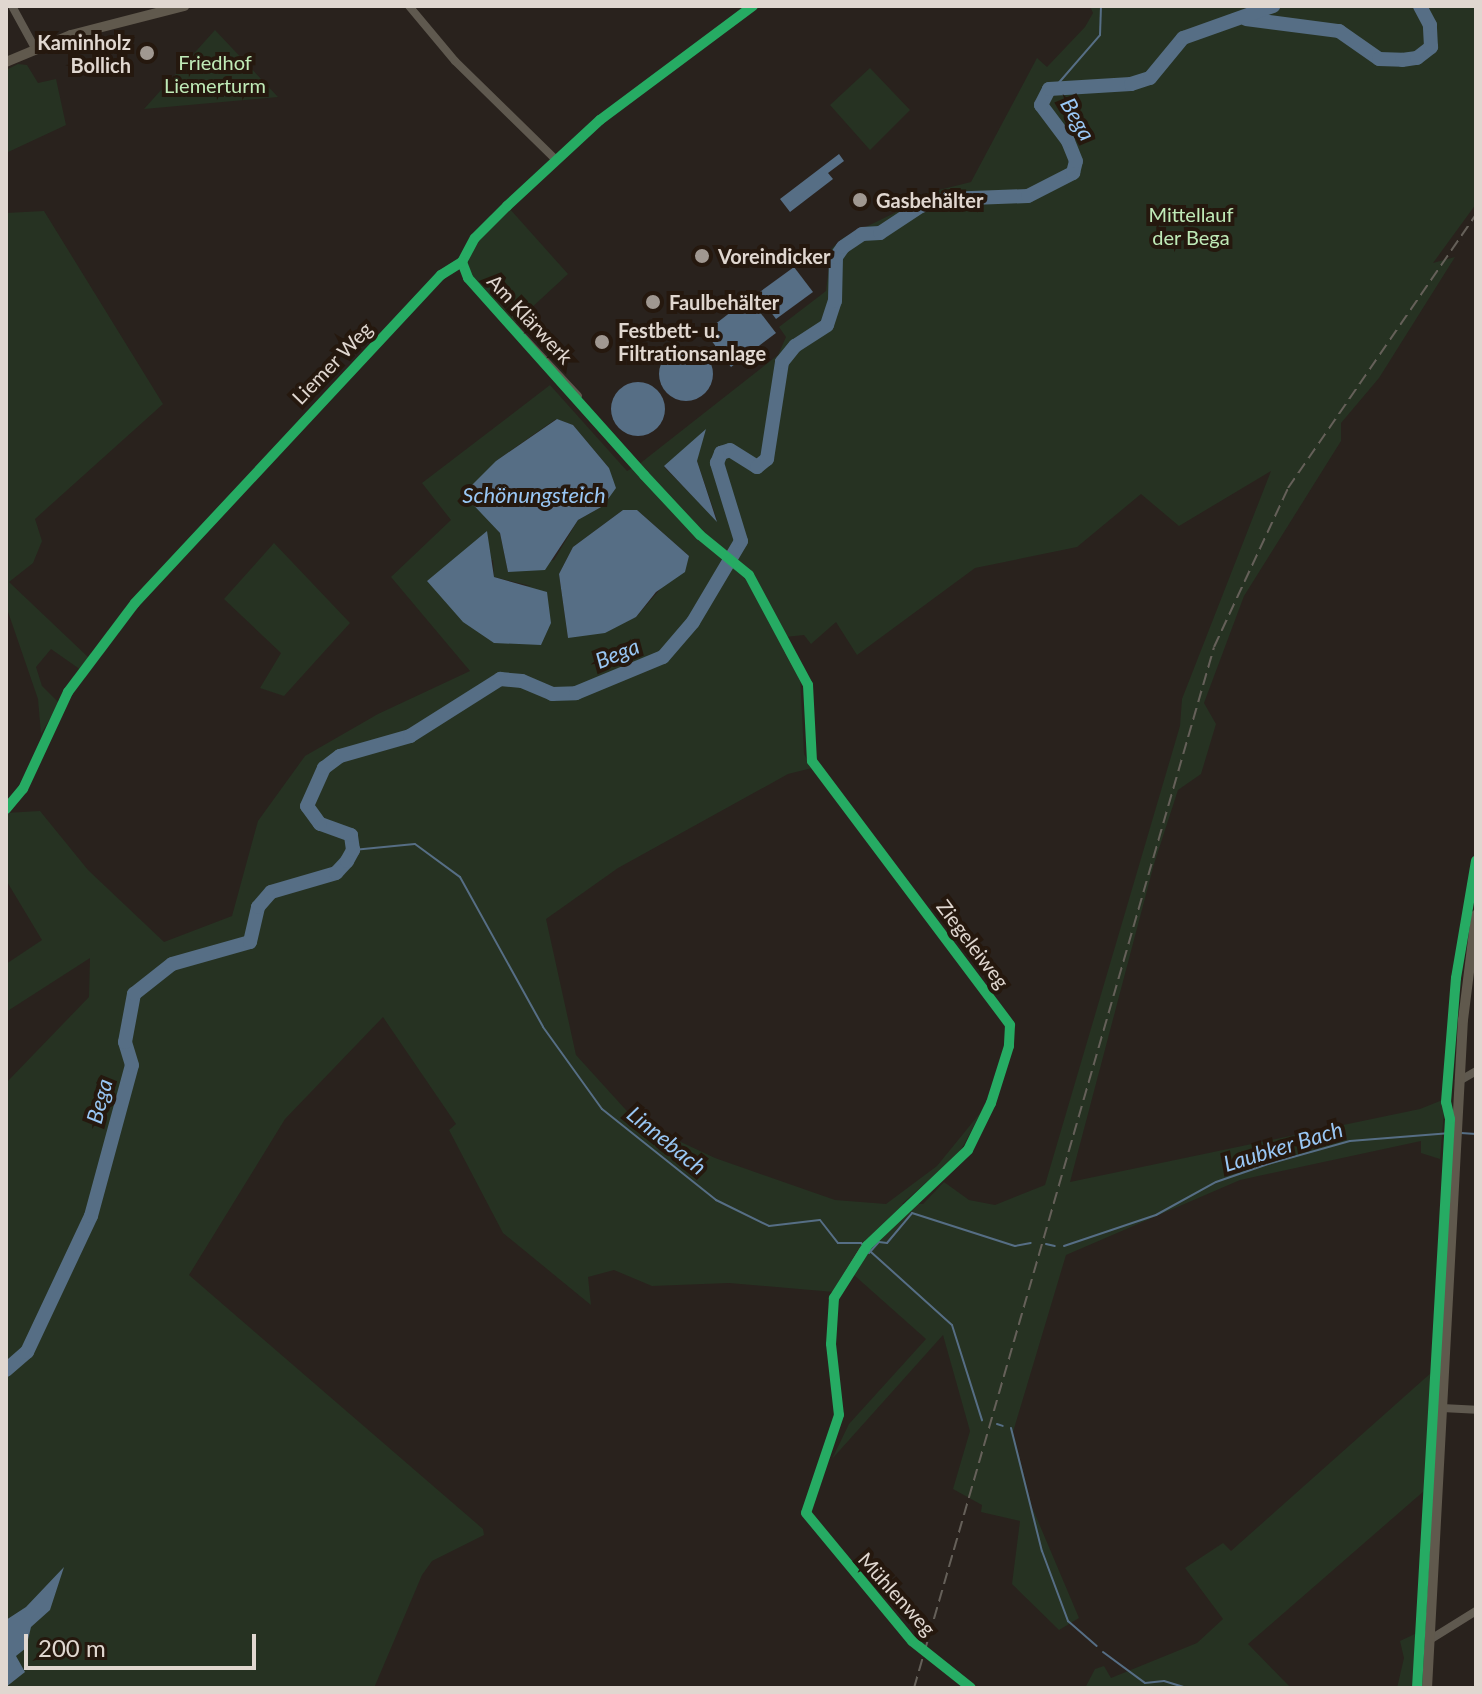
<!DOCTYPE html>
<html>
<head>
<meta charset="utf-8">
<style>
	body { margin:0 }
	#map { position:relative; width:1482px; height:1694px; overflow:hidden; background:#29221d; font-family:Lato,sans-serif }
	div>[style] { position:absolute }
	.green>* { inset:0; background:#263222 }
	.water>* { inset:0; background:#566e85 }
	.round { border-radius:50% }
	.stream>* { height:2px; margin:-1px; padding:0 1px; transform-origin:1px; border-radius:1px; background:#566e85 }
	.river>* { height:14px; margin:-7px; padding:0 7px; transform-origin:7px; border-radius:7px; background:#566e85 }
	.minor>* { height:8px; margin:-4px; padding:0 4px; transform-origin:4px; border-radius:4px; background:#5f594f }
	.major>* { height:10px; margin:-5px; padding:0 5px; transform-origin:5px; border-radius:5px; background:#60594d }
	.rail>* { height:2px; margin-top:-1px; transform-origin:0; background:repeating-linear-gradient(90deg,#656059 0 12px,transparent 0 18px) }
	.cycleway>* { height:10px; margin:-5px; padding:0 5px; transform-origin:5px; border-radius:5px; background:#26ab63 }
	.dots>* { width:22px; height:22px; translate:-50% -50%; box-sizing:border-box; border:4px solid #25180e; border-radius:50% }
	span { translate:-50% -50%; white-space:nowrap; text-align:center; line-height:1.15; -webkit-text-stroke:8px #25180e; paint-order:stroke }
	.poi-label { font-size:20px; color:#e0d7d0; font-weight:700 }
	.right { translate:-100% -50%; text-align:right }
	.left { translate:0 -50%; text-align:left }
	.park-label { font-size:20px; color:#bfeab7 }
	.street-label { font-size:20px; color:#e0d7d0 }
	.water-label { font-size:22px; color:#99c7f5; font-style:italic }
	.frame { position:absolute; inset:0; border:8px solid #e0d7d0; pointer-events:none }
	.scale { position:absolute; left:24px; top:1634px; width:232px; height:36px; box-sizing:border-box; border:4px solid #e0d7d0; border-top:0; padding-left:10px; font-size:24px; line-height:28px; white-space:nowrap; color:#e0d7d0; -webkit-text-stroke:6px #25180e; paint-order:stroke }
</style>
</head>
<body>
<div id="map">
	<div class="green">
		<i style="clip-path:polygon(evenodd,1090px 6px,1476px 6px,1476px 204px,1433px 263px,1455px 257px,1379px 378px,1341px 423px,1341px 441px,1244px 596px,1204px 703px,1216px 724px,1201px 774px,1178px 790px,1154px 864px,1070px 1182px,1420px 1109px,1445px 1099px,1440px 1159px,1421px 1153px,1421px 1141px,1240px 1180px,1066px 1255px,1013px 1432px,1032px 1507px,1079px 1618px,1059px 1630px,1012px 1584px,1020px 1521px,981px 1512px,982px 1505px,953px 1489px,970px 1431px,943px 1335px,832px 1459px,849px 1424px,926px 1339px,854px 1275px,865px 1255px,858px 1250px,834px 1292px,729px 1283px,652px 1286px,614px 1270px,588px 1277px,591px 1305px,503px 1233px,449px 1130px,456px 1124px,383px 1017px,285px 1119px,189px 1275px,483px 1529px,484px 1535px,432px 1561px,422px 1575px,374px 1688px,6px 1688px,6px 1083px,89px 997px,90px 958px,6px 1012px,6px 964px,42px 940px,6px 880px,6px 813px,40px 811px,88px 870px,164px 942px,232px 916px,258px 821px,305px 756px,378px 714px,470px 671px,391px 577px,451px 520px,422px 483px,550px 385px,627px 471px,638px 465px,778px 355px,786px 337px,779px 327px,826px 291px,831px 249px,843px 238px,911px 205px,907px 198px,971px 182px,1037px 58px,1047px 67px,1085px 27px,1093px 13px,1090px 6px,556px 419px,573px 425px,609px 468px,603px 506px,578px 520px,554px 560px,508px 572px,500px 533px,491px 520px,496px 461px,556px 419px,1090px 6px,699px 442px,697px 461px,717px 520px,664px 467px,699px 442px,1090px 6px,1271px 471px,1182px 699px,1180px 726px,1045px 1185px,995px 1205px,969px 1200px,944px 1182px,923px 1204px,902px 1204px,960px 1152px,981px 1112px,937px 1166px,886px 1204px,835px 1200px,715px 1158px,636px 1121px,576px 1055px,546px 919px,618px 868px,788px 774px,812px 768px,804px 754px,800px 675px,785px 637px,804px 635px,811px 644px,836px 622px,857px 655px,975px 568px,1077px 547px,1141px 494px,1179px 526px,1271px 471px,1090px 6px,623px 510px,637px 510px,689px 556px,636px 617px,568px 638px,559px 574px,573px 547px,623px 510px,1090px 6px,493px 560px,494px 577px,531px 586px,427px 581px,493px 560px)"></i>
		<i style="clip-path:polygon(215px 30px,278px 97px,144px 109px)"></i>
		<i style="clip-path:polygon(18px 64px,27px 65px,38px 83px,56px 79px,66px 125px,6px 153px,6px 70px)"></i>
		<i style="clip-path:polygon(870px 68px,910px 110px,870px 150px,830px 105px)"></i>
		<i style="clip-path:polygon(509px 208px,568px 274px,515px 323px,472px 278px,468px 264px,470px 251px)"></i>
		<i style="clip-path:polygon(44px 211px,163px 404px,35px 519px,42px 541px,33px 563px,9px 582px,89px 658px,81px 670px,51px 649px,36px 667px,42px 686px,59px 703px,41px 734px,38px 699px,6px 606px,6px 213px)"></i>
		<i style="clip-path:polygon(274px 543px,350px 623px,284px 696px,260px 688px,281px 653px,224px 599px)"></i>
		<i style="clip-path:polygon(1432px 1372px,1424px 1491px,1248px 1644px,1291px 1688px,1085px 1688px,1095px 1669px,1104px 1666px,1111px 1678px,1197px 1643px,1223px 1619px,1185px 1568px,1223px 1543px,1231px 1551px)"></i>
		<i style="clip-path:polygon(1417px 1633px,1413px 1688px,1397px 1688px,1404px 1658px,1400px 1641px)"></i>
	</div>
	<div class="water">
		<i style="clip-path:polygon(839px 154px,844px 161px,828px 173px,833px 179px,790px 212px,780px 199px)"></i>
		<i style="clip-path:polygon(794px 267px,813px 292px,776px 319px,757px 294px)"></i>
		<i style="clip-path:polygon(749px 298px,776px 333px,731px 367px,705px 332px)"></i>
		<i class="round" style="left:659px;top:347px;width:54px;height:54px"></i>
		<i class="round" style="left:611px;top:382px;width:54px;height:54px"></i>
		<i style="clip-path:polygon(557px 419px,573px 425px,609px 468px,616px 488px,603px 506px,578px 520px,545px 570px,508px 572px,500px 533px,463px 494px,496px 461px)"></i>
		<i style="clip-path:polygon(706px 429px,697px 461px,717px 522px,664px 466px)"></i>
		<i style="clip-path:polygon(623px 510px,637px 510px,689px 556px,685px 572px,656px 592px,636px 617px,605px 633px,568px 638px,559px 574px,573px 547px)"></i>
		<i style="clip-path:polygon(487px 531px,494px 577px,547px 592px,551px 623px,541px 645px,494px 643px,463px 622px,427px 581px)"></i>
		<i style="clip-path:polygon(64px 1567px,50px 1610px,31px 1627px,26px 1648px,16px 1656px,25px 1672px,6px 1687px,6px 1620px,26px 1607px)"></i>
	</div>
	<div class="stream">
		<i style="left:1056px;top:86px;width:67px;rotate:-49.2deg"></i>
		<i style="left:1100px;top:35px;width:29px;rotate:-88deg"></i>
		<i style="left:353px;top:850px;width:62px;rotate:-5.5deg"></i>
		<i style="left:415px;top:844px;width:56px;rotate:36.3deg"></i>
		<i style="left:460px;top:877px;width:171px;rotate:61deg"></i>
		<i style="left:543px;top:1027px;width:101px;rotate:54.3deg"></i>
		<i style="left:602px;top:1109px;width:146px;rotate:38.6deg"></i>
		<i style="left:716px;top:1200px;width:59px;rotate:26.1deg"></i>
		<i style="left:769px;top:1226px;width:51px;rotate:-6.7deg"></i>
		<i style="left:820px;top:1220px;width:29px;rotate:52deg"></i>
		<i style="left:838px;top:1243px;width:23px"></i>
		<i style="left:861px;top:1243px;width:122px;rotate:42deg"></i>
		<i style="left:952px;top:1325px;width:100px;rotate:72.5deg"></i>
		<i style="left:1461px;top:1133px;width:15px;rotate:4deg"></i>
		<i style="left:1046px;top:1244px;width:9px;rotate:13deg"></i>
		<i style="left:1064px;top:1246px;width:97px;rotate:-18.6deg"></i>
		<i style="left:1156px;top:1215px;width:68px;rotate:-28.8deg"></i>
		<i style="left:1216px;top:1182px;width:55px;rotate:-19.1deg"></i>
		<i style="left:1268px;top:1164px;width:85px;rotate:-15.7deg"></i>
		<i style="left:1350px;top:1141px;width:101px;rotate:-4.5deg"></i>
		<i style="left:869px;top:1253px;width:15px;rotate:-48deg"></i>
		<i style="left:879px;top:1242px;width:8px;rotate:7deg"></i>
		<i style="left:887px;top:1243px;width:39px;rotate:-50deg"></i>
		<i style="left:912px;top:1213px;width:108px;rotate:17.8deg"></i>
		<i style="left:1015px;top:1246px;width:16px;rotate:-11deg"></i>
		<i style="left:997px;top:1424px;width:6px;rotate:18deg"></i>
		<i style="left:1011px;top:1428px;width:127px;rotate:75.9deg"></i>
		<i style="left:1042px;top:1551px;width:75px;rotate:69.6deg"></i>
		<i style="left:1068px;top:1621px;width:38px;rotate:41deg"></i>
		<i style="left:1103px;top:1652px;width:52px;rotate:36.4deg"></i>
		<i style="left:1145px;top:1683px;width:19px;rotate:-6deg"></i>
		<i style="left:1164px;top:1681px;width:24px;rotate:17deg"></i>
	</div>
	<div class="river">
		<i style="left:1246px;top:19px;width:94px;rotate:7.4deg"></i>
		<i style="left:1339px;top:31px;width:49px;rotate:35deg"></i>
		<i style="left:1379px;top:59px;width:23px;rotate:2deg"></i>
		<i style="left:1402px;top:60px;width:15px;rotate:-8deg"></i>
		<i style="left:1417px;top:58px;width:18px;rotate:-38deg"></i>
		<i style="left:1431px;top:47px;width:22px;rotate:-93deg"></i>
		<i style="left:1430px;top:25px;width:21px;rotate:-118deg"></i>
		<i style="left:6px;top:1370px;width:28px;rotate:-41deg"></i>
		<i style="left:27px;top:1352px;width:150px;rotate:-64.8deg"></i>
		<i style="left:91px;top:1216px;width:156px;rotate:-74.8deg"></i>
		<i style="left:132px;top:1065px;width:24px;rotate:-107deg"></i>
		<i style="left:125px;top:1042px;width:49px;rotate:-79.4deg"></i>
		<i style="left:134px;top:994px;width:48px;rotate:-38.3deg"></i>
		<i style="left:172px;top:964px;width:81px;rotate:-15.8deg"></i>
		<i style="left:250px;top:942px;width:36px;rotate:-77deg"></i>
		<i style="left:258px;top:907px;width:20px;rotate:-49deg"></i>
		<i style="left:271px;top:892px;width:68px;rotate:-16.3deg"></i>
		<i style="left:336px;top:873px;width:16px;rotate:-47deg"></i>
		<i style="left:347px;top:861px;width:13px;rotate:-61deg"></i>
		<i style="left:353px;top:850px;width:15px;rotate:-98deg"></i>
		<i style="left:351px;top:835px;width:33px;rotate:-160deg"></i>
		<i style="left:320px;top:824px;width:22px;rotate:-126deg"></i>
		<i style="left:307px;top:806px;width:42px;rotate:-65.9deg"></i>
		<i style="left:324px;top:768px;width:20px;rotate:-37deg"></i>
		<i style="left:340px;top:756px;width:73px;rotate:-15.9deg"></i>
		<i style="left:410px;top:736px;width:107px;rotate:-32.3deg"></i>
		<i style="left:500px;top:679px;width:22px;rotate:5deg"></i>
		<i style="left:522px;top:681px;width:33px;rotate:23deg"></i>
		<i style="left:552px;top:694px;width:24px;rotate:-2deg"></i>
		<i style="left:576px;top:693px;width:94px;rotate:-22.5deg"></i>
		<i style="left:663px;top:657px;width:46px;rotate:-49.4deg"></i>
		<i style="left:693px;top:622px;width:94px;rotate:-59.3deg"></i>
		<i style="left:741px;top:541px;width:82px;rotate:-107.1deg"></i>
		<i style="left:717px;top:463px;width:11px;rotate:-68deg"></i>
		<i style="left:721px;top:453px;width:9px;rotate:-18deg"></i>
		<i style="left:730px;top:450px;width:32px;rotate:32deg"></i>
		<i style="left:757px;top:467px;width:13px;rotate:-39deg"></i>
		<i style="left:767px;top:459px;width:98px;rotate:-81.2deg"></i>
		<i style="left:782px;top:362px;width:21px;rotate:-51deg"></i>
		<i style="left:795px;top:346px;width:38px;rotate:-33deg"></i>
		<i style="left:827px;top:325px;width:25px;rotate:-72deg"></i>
		<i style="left:835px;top:301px;width:44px;rotate:-88.7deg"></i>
		<i style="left:836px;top:257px;width:12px;rotate:-55deg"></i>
		<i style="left:843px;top:247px;width:23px;rotate:-34deg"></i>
		<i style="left:862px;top:234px;width:18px;rotate:-3deg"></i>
		<i style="left:880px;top:233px;width:49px;rotate:-33.4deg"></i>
		<i style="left:921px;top:206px;width:25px;rotate:-16deg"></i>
		<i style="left:945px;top:199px;width:83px;rotate:-2.1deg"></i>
		<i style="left:1028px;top:196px;width:51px;rotate:-27.1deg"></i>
		<i style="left:1073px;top:173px;width:12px;rotate:-76deg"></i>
		<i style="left:1076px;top:161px;width:22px;rotate:-112deg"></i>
		<i style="left:1068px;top:141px;width:45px;rotate:-126.9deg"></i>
		<i style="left:1041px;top:105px;width:18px;rotate:-63deg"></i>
		<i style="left:1049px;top:89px;width:82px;rotate:-3.5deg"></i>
		<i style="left:1131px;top:84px;width:20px;rotate:-18deg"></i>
		<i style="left:1150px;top:78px;width:52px;rotate:-50.5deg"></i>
		<i style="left:1183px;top:38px;width:96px;rotate:-19.6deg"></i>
	</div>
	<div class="minor">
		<i style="left:12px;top:6px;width:48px;rotate:61.3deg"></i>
		<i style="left:409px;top:6px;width:72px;rotate:50.1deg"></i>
		<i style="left:455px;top:61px;width:141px;rotate:44.4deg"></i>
		<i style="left:462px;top:262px;width:27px;rotate:-62deg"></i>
		<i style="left:475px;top:238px;width:45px;rotate:-45deg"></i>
		<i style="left:507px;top:206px;width:127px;rotate:-42.8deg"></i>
		<i style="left:600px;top:120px;width:191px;rotate:-36.7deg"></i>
		<i style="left:462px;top:262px;width:17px;rotate:69deg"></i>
		<i style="left:468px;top:278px;width:161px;rotate:47deg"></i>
		<i style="left:789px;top:651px;width:39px;rotate:61deg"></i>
		<i style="left:808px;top:685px;width:76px;rotate:87deg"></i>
		<i style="left:812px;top:761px;width:330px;rotate:53.1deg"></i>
		<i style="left:1010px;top:1025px;width:21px;rotate:93deg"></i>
		<i style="left:1009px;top:1046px;width:60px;rotate:107.5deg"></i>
		<i style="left:991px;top:1103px;width:52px;rotate:116.1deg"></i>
		<i style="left:968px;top:1150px;width:139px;rotate:136.5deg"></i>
		<i style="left:6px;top:809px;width:26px;rotate:-50deg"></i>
		<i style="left:23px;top:789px;width:107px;rotate:-65.1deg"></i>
		<i style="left:68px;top:692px;width:111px;rotate:-53deg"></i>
		<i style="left:135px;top:603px;width:449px;rotate:-47deg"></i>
		<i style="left:441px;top:275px;width:25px;rotate:-32deg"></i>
		<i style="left:1459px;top:1081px;width:20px;rotate:-30deg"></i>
		<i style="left:863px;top:1250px;width:56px;rotate:121.1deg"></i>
		<i style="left:834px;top:1298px;width:46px;rotate:93.7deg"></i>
		<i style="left:831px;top:1344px;width:71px;rotate:83.6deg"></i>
		<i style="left:839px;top:1415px;width:103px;rotate:108.6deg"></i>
		<i style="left:806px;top:1513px;width:166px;rotate:50.4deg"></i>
		<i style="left:912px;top:1641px;width:75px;rotate:38.5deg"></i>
		<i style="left:1442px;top:1408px;width:34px;rotate:3deg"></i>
		<i style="left:1431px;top:1639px;width:53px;rotate:-31.9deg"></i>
	</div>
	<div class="major">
		<i style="left:6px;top:62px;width:70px;rotate:-22.6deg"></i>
		<i style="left:71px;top:35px;width:117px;rotate:-14.4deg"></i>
		<i style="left:1427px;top:1688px;width:669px;rotate:-86.92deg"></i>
		<i style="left:1463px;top:1020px;width:106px;rotate:-82.9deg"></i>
	</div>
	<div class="rail">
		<i style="left:914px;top:1688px;width:1083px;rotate:-73.92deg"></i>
		<i style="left:1214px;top:647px;width:175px;rotate:-65deg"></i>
		<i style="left:1288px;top:488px;width:332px;rotate:-55.5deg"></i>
	</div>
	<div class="cycleway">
		<i style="left:462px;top:262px;width:17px;rotate:69deg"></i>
		<i style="left:468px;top:278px;width:264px;rotate:48.2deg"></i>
		<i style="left:644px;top:475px;width:82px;rotate:47deg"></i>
		<i style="left:700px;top:535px;width:63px;rotate:39.2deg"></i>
		<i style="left:749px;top:575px;width:125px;rotate:61.8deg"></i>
		<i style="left:808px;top:685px;width:76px;rotate:87deg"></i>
		<i style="left:812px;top:761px;width:330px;rotate:53.1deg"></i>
		<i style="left:1010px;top:1025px;width:21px;rotate:93deg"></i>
		<i style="left:1009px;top:1046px;width:60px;rotate:107.5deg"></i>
		<i style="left:991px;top:1103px;width:52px;rotate:116.1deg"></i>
		<i style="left:968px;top:1150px;width:139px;rotate:136.5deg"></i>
		<i style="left:867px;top:1246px;width:62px;rotate:122.4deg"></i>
		<i style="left:834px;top:1298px;width:46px;rotate:93.7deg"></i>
		<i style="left:831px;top:1344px;width:71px;rotate:83.6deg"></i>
		<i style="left:839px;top:1415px;width:103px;rotate:108.6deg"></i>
		<i style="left:806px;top:1513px;width:166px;rotate:50.4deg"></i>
		<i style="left:912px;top:1641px;width:75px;rotate:38.5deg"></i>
		<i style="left:462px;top:262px;width:27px;rotate:-62deg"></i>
		<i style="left:475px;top:238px;width:45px;rotate:-45deg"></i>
		<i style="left:507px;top:206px;width:127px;rotate:-42.8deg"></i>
		<i style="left:600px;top:120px;width:191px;rotate:-36.7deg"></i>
		<i style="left:6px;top:809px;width:26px;rotate:-50deg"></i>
		<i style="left:23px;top:789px;width:107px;rotate:-65.1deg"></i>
		<i style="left:68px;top:692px;width:111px;rotate:-53deg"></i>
		<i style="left:135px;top:603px;width:449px;rotate:-47deg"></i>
		<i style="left:441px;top:275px;width:25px;rotate:-32deg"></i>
		<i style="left:1417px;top:1688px;width:570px;rotate:-86.68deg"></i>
		<i style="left:1450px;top:1119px;width:17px;rotate:-103deg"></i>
		<i style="left:1446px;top:1102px;width:124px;rotate:-85.4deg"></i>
		<i style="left:1456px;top:978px;width:119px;rotate:-80.3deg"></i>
	</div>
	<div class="dots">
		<i style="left:147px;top:53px;background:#a09891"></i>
		<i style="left:860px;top:200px;background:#a09891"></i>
		<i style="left:702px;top:256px;background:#a09891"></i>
		<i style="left:653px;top:302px;background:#a09891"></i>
		<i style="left:602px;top:342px;background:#a09891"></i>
	</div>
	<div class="poi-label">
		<span class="right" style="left:131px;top:54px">Kaminholz<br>Bollich</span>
		<span class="left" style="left:876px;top:200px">Gasbehälter</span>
		<span class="left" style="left:718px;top:256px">Voreindicker</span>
		<span class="left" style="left:669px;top:302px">Faulbehälter</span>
		<span class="left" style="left:618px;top:342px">Festbett- u.<br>Filtrationsanlage</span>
	</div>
	<div class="park-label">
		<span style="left:215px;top:74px">Friedhof<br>Liemerturm</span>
		<span style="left:1191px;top:226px">Mittellauf<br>der Bega</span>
	</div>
	<div class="street-label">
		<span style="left:530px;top:319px;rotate:47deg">Am Klärwerk</span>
		<span style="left:332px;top:363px;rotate:-46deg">Liemer Weg</span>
		<span style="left:973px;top:944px;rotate:53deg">Ziegeleiweg</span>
		<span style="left:897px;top:1594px;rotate:48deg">Mühlenweg</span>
	</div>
	<div class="water-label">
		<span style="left:1078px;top:119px;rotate:60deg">Bega</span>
		<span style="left:534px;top:495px">Schönungsteich</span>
		<span style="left:617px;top:653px;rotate:-22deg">Bega</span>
		<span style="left:99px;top:1101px;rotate:-75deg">Bega</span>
		<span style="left:667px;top:1140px;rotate:39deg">Linnebach</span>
		<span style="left:1283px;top:1146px;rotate:-17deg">Laubker Bach</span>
	</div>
	<div class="frame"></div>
	<div class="scale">200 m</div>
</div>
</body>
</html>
